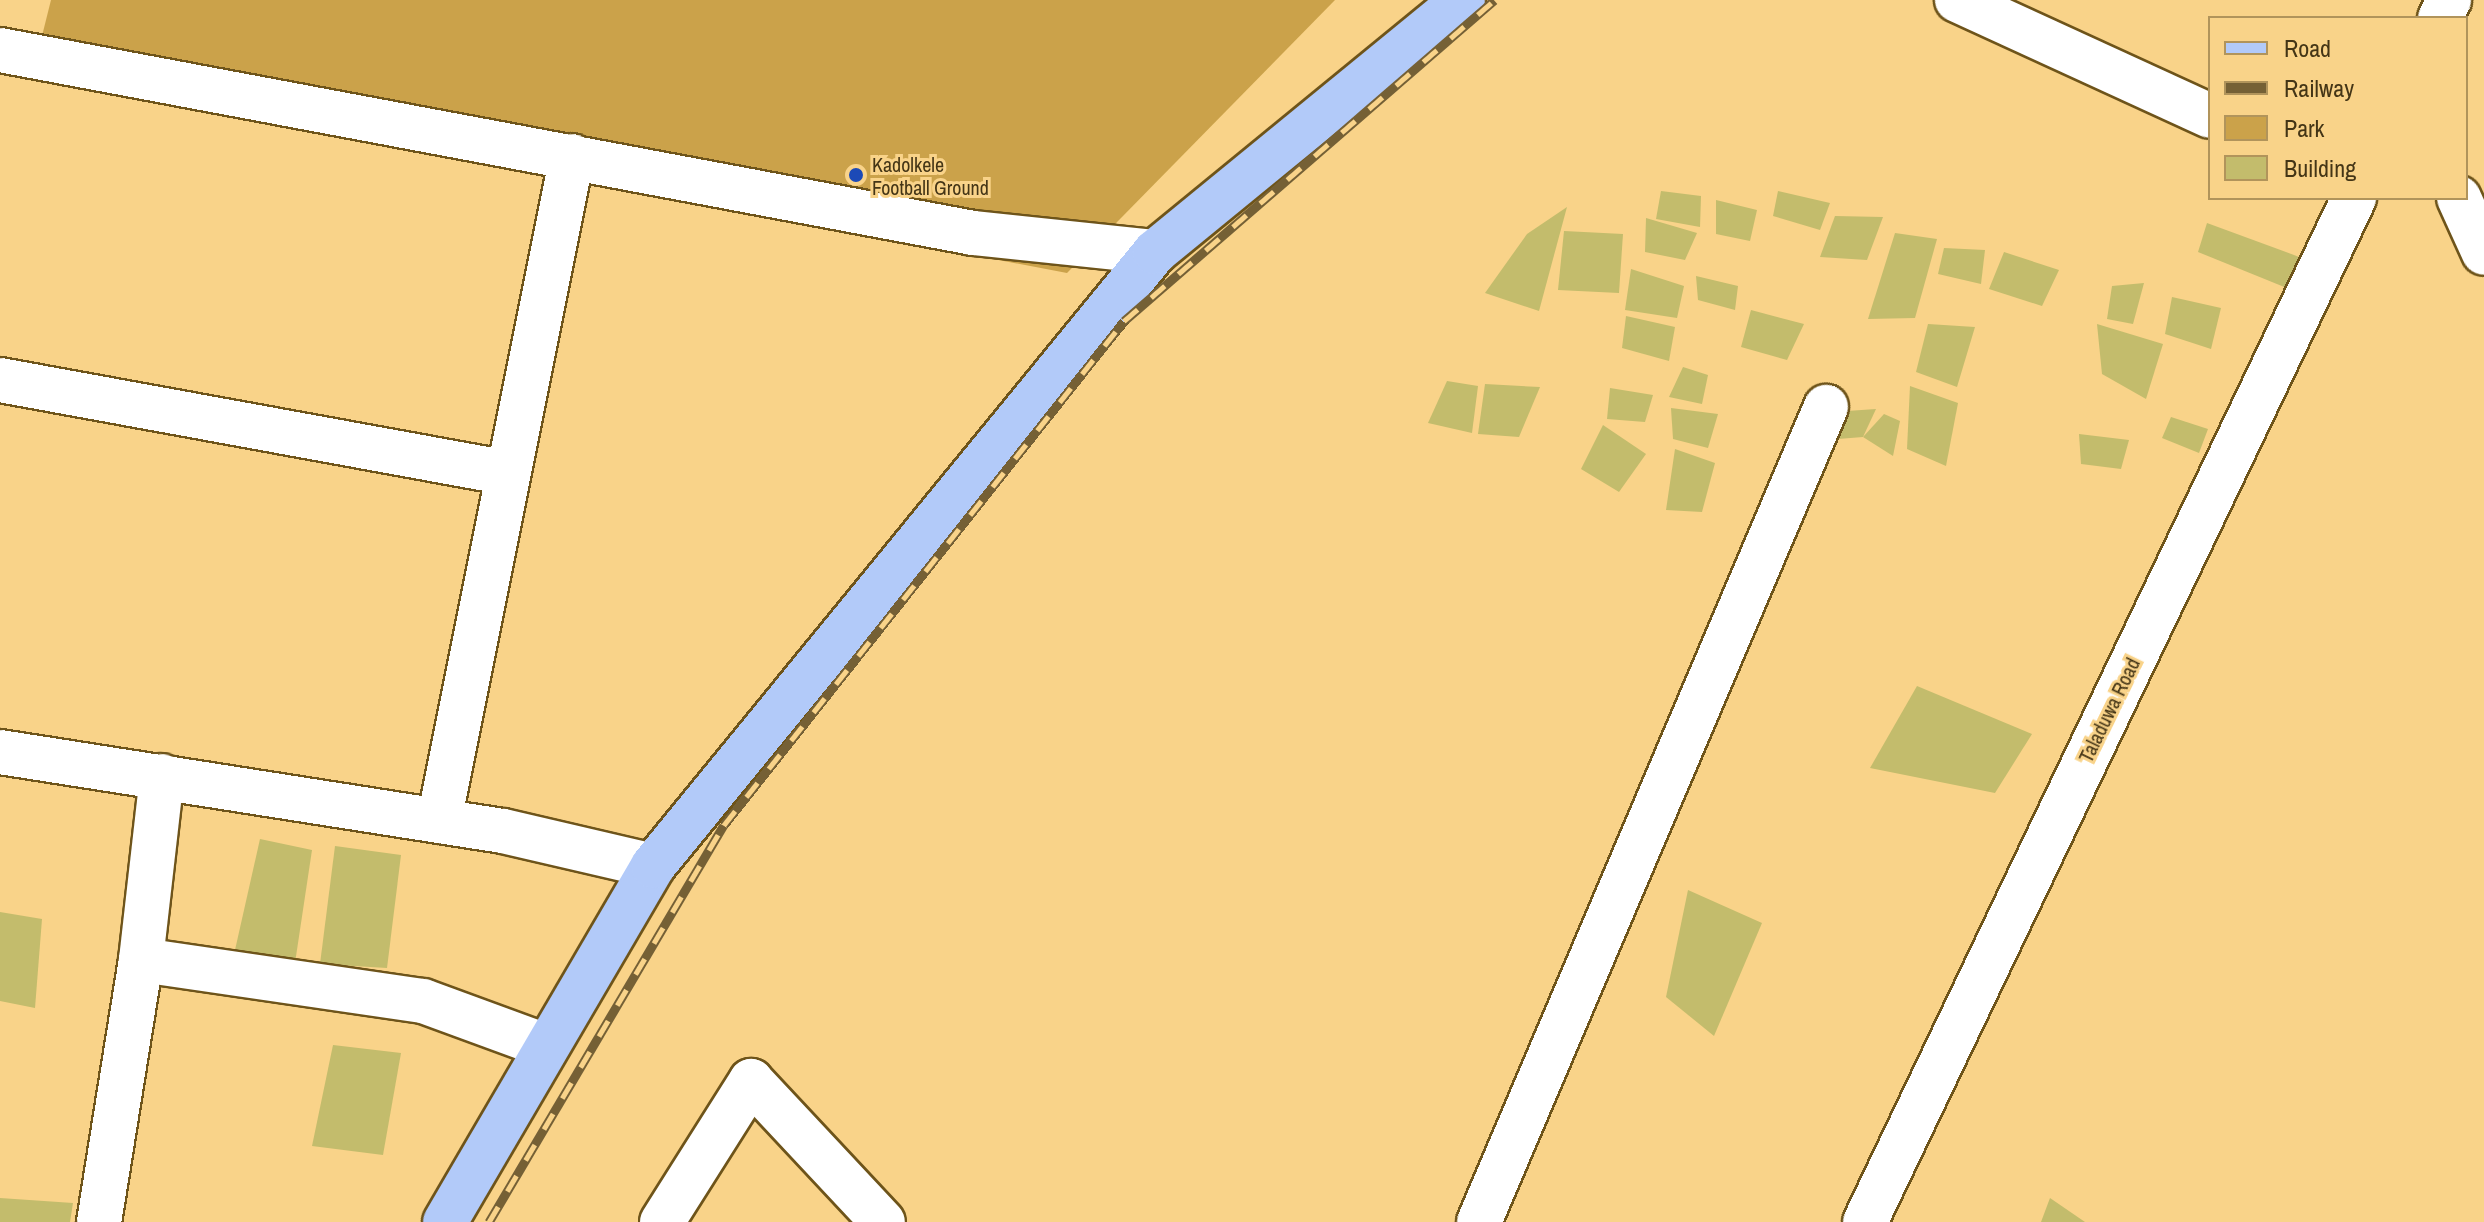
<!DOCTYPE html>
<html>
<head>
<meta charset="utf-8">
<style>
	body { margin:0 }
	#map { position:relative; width:2484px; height:1222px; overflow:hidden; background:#f9d389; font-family:"Archivo Narrow",sans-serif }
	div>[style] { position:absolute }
	.green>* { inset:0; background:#cba24a }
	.building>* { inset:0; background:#c3bc6c }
	.roads { filter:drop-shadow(2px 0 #6e541a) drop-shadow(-2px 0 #6e541a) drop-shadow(0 2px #6e541a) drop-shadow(0 -2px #6e541a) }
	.minor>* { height:44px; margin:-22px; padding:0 22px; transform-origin:22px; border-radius:22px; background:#fff }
	.tertiary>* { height:44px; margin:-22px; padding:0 22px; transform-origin:22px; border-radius:22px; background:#fff }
	.primary>* { height:44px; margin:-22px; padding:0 22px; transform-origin:22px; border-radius:22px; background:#b2caf9 }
	.rail>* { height:9px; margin-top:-4.5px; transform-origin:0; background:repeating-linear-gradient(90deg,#f9d389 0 18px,#756035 0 36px); box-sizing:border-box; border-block:2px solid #756035 }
	.dots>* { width:22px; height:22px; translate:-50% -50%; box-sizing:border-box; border:4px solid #f9d389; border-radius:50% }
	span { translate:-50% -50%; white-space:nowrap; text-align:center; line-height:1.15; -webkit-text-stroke:6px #f9d389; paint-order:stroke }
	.poi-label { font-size:20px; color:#443516 }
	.left { translate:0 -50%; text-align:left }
	.street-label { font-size:20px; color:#443516 }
	.legend { position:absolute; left:2208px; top:16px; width:260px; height:184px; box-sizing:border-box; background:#f9d389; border:2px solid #b1945b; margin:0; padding:10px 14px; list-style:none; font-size:24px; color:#443516 }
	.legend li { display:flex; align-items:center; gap:16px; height:40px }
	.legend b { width:40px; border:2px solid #b1945b }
</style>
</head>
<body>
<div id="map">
	<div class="green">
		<i style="clip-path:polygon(51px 0,1335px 0,1067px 273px,32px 76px)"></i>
	</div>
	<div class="building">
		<i style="clip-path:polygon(1661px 191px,1701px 196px,1700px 227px,1656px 219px)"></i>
		<i style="clip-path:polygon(1778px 191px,1830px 203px,1820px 230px,1773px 216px)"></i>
		<i style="clip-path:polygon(1716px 200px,1757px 210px,1750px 241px,1716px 234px)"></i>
		<i style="clip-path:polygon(1567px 207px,1539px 311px,1485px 293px,1527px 234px)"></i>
		<i style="clip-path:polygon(1835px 216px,1883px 217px,1867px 260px,1820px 257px)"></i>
		<i style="clip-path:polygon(1646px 218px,1697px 233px,1685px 260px,1645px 252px)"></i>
		<i style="clip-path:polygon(2207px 223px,2302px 258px,2289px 289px,2198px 252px)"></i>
		<i style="clip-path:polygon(1564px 231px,1623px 234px,1619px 293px,1558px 290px)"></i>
		<i style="clip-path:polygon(1895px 233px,1937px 239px,1915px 318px,1868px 319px)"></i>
		<i style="clip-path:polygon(1944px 248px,1985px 250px,1981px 284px,1938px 274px)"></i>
		<i style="clip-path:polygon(2004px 252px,2059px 270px,2042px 306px,1989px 289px)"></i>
		<i style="clip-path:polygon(1631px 269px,1684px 286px,1677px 318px,1625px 310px)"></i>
		<i style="clip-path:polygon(1696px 276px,1738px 286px,1735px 310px,1698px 300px)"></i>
		<i style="clip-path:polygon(2144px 283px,2133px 324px,2107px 319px,2112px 286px)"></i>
		<i style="clip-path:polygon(2172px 297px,2221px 308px,2211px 349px,2165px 334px)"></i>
		<i style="clip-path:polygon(1751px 310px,1804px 324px,1787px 360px,1741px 347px)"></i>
		<i style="clip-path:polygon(1626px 316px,1675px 327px,1669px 361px,1622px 348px)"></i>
		<i style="clip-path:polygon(1928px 324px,1975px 327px,1957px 387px,1916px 372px)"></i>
		<i style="clip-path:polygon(2097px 324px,2163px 344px,2146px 399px,2102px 374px)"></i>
		<i style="clip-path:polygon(1683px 367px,1708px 375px,1702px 404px,1669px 397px)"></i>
		<i style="clip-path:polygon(1447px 381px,1478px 386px,1472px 433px,1428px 423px)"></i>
		<i style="clip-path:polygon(1485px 384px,1540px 387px,1519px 437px,1478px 434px)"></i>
		<i style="clip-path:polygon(1910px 386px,1958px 403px,1946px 466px,1907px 449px)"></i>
		<i style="clip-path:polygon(1610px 388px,1653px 395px,1645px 422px,1607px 419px)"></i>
		<i style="clip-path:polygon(1671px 408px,1718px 414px,1708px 448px,1673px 439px)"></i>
		<i style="clip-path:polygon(1876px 409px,1863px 437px,1838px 439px,1847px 411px)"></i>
		<i style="clip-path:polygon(1884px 414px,1900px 421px,1893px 456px,1863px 437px)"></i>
		<i style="clip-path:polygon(2171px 417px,2208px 429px,2199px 453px,2162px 438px)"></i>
		<i style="clip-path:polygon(1603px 425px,1646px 454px,1619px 492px,1581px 469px)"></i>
		<i style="clip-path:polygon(2079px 434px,2129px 440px,2121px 469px,2081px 464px)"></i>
		<i style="clip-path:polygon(1675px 449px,1715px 463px,1702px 512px,1666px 510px)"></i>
		<i style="clip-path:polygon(1917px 686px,2032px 734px,1995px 793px,1870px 768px)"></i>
		<i style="clip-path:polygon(260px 839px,312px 850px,295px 963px,235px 950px)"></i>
		<i style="clip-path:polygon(335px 846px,401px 855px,387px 968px,320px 964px)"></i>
		<i style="clip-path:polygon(1688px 890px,1762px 923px,1714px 1036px,1666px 997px)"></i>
		<i style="clip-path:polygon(0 912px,42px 919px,35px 1008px,0 1001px)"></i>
		<i style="clip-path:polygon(333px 1045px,401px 1053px,383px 1155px,312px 1146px)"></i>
		<i style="clip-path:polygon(0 1198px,73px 1203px,70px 1222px,0 1222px)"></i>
		<i style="clip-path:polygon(2050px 1198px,2085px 1222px,2041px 1222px)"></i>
	</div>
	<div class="roads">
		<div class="minor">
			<i style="left:1957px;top:0;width:278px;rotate:24.6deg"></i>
			<i style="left:0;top:50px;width:990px;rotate:10.65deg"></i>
			<i style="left:973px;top:233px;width:183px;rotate:6deg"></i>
			<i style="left:2459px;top:198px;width:60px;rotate:65.6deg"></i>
			<i style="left:0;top:380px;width:516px;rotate:10.37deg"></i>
			<i style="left:0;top:752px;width:509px;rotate:8.93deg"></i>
			<i style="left:503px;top:831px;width:154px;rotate:13.1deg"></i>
			<i style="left:439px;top:821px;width:678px;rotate:-78.69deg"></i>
			<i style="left:141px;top:960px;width:285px;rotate:8.3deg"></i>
			<i style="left:423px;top:1001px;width:131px;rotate:20.1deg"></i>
			<i style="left:99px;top:1222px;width:265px;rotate:-80.9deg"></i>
			<i style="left:141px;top:960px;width:185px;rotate:-83.5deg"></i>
			<i style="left:662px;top:1222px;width:167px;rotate:-57.7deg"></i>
			<i style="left:751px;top:1081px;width:193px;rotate:46.9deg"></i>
			<i style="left:1479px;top:1222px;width:886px;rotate:-66.94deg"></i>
		</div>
		<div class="tertiary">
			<i style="left:2440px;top:18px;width:20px;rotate:-63deg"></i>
			<i style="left:1865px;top:1222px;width:1135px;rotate:-64.47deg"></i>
		</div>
		<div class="primary">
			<i style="left:445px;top:1222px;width:412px;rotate:-59.7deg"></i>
			<i style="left:653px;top:866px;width:793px;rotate:-50.73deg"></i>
			<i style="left:1155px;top:252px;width:398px;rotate:-39.3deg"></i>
		</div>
	</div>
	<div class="rail">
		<i style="left:489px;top:1222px;width:461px;rotate:-59.4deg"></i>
		<i style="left:724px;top:825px;width:643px;rotate:-51.56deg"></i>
		<i style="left:1124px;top:321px;width:490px;rotate:-40.9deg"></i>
	</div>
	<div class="dots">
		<i style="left:856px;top:175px;background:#1c4ab7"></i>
	</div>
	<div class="poi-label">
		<span class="left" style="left:872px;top:176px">Kadolkele<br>Football Ground</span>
	</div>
	<div class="street-label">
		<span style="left:2109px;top:710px;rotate:-64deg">Taladuwa Road</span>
	</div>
	<ul class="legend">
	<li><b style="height:10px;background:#b2caf9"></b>Road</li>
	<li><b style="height:10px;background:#756035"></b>Railway</li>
	<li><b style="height:22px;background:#cba24a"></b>Park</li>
	<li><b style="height:22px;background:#c3bc6c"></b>Building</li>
	</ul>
</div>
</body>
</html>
